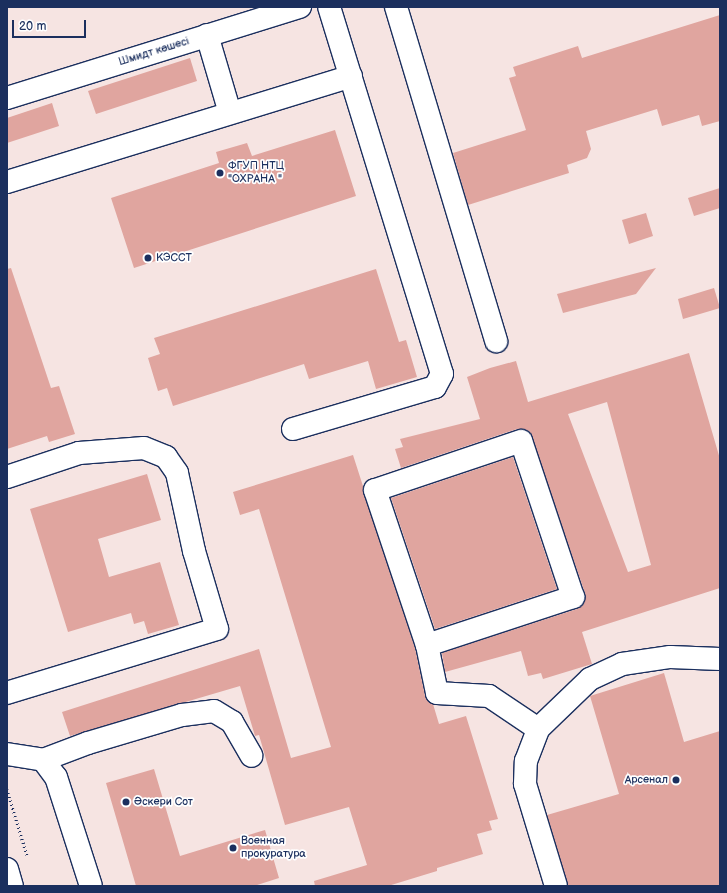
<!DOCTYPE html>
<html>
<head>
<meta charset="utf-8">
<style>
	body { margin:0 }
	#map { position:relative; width:727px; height:893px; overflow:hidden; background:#f6e4e2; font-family:"Balsamiq Sans",sans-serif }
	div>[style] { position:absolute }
	.building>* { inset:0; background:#e0a59f }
	.path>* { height:2.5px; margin-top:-1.25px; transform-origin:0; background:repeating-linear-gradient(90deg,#1b2f5e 0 1px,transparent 0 4px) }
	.roads { filter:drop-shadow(1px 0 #1b2f5e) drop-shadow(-1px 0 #1b2f5e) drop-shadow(0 1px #1b2f5e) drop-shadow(0 -1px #1b2f5e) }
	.minor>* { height:22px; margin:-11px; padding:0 11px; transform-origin:11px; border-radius:11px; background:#fff }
	.major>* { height:22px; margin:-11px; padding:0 11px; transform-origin:11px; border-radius:11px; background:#fff }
	.dots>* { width:11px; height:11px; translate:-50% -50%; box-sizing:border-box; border:2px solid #fff; border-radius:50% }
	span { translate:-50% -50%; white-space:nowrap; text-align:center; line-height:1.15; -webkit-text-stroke:3.5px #fff; paint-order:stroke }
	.street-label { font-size:11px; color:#1b2f5e }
	.poi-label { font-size:11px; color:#1b2f5e }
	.left { translate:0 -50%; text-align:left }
	.right { translate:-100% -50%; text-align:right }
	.frame { position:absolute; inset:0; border:8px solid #1b2f5e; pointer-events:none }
	.scale { position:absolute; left:12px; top:20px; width:74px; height:18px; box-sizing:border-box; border:2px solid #1b2f5e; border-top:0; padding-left:5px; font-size:12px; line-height:14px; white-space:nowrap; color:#1b2f5e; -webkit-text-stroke:3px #fff; paint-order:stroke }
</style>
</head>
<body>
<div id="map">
	<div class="building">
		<i style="clip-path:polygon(720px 15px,720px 121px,702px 126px,699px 115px,662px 126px,657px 109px,586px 131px,591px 149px,587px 158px,567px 165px,569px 173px,468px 205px,453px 153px,526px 130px,509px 78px,516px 76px,513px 67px,578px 46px,582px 58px)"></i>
		<i style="clip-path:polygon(190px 58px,197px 81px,96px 114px,88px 91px)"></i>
		<i style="clip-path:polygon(52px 103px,59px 126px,7px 143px,7px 118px)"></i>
		<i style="clip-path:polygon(335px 130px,356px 196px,134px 268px,111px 198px,219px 163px,216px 152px,247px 143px,252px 156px)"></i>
		<i style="clip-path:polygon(720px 188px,720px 208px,694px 216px,688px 198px)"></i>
		<i style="clip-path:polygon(646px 213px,653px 236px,629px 244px,622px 220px)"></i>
		<i style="clip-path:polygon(11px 268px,51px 388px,59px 386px,75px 434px,49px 442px,47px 436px,7px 449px,7px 269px)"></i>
		<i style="clip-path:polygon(656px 268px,636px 294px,563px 313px,557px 294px)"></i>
		<i style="clip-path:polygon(376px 269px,399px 342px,406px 340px,417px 377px,376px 389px,368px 361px,309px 379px,304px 364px,173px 406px,167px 388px,158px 391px,148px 358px,160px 354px,154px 338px)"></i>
		<i style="clip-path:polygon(714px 288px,720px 308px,683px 319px,678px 299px)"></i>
		<i style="clip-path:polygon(evenodd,689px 353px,720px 459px,720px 588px,582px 632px,592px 664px,543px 679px,541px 673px,528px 676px,521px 651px,445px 672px,442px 653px,577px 609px,583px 605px,585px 593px,529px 431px,517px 429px,401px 468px,395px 449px,403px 447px,400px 439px,480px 419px,467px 377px,490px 368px,516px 361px,528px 402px,689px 353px,607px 402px,651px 565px,628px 572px,568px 414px,607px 402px)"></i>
		<i style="clip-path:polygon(353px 455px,415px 648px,425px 696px,433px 704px,439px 724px,466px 716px,498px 819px,489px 821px,492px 830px,477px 834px,483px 854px,437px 868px,437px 871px,388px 886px,315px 886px,314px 881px,367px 865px,349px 807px,285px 825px,259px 735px,255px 736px,240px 686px,70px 736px,62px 712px,259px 649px,291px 758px,331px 747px,259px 509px,240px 515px,233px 492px)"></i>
		<i style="clip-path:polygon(513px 457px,557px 589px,435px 629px,391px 498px)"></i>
		<i style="clip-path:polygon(147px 474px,161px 520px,98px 539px,109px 577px,160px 562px,179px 625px,148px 634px,144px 621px,134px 624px,131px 613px,68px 632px,30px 509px)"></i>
		<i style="clip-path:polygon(664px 673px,684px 742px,720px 731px,720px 886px,568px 886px,547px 815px,619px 794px,590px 696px)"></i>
		<i style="clip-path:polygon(154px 769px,180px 856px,265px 830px,279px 878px,254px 886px,136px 886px,106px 783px)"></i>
	</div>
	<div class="path">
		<i style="left:7px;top:789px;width:69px;rotate:73.1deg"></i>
	</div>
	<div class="roads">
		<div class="minor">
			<i style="left:396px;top:7px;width:349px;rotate:73.3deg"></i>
			<i style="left:207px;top:35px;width:81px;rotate:73.6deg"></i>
			<i style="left:7px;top:98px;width:307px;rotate:-17.3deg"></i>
			<i style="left:7px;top:182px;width:360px;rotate:-17.1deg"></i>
			<i style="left:293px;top:429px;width:148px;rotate:-16.5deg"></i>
			<i style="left:435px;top:387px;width:15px;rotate:-62deg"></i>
			<i style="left:442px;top:374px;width:384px;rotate:-107.1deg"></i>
			<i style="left:7px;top:477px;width:76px;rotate:-18.4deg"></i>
			<i style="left:79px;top:453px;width:65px;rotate:-4.4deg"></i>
			<i style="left:144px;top:448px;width:24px;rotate:22deg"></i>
			<i style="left:166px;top:457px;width:19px;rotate:55deg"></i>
			<i style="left:177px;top:473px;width:80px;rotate:77.7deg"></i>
			<i style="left:194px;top:551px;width:81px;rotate:73.6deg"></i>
			<i style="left:217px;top:629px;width:220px;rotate:163.1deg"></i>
			<i style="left:427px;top:645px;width:154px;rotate:-18.2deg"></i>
			<i style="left:573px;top:597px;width:164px;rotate:-108.4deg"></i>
			<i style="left:521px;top:441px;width:154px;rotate:161.4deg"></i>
			<i style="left:375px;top:490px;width:163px;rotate:71.5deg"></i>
			<i style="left:427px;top:645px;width:49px;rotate:78.2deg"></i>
			<i style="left:437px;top:693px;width:52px;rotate:3.3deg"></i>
			<i style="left:489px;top:696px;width:59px;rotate:34deg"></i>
			<i style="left:7px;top:754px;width:36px;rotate:9deg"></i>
			<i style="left:43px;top:760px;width:21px;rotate:53deg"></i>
			<i style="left:56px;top:777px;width:114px;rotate:72.2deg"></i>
			<i style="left:43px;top:760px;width:48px;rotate:-20.7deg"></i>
			<i style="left:88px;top:743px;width:98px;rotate:-16.6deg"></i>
			<i style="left:182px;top:715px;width:32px;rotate:-7deg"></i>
			<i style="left:214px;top:711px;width:21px;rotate:31deg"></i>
			<i style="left:232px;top:722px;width:39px;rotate:60deg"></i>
			<i style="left:556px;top:886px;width:107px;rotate:-106.9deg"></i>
			<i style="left:525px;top:784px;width:23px;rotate:-88deg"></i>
			<i style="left:526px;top:761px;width:34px;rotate:-69deg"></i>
			<i style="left:538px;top:729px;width:72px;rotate:-43.9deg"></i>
			<i style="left:590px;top:679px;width:35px;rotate:-25deg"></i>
			<i style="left:622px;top:664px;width:49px;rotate:-8.3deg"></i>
			<i style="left:670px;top:657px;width:50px;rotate:2.3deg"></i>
		</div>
		<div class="major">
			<i style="left:7px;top:869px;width:18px;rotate:74deg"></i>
		</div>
	</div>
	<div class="dots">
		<i style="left:220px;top:173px;background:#1b2f5e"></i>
		<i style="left:148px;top:258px;background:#1b2f5e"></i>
		<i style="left:676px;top:780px;background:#1b2f5e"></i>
		<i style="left:126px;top:802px;background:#1b2f5e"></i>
		<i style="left:233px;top:848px;background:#1b2f5e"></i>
	</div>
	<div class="street-label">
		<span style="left:154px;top:52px;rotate:-17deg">Шмидт көшесі</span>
	</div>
	<div class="poi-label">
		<span class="left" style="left:228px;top:173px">ФГУП НТЦ<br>"ОХРАНА "</span>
		<span class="left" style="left:156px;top:258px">КЭССТ</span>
		<span class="right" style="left:668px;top:780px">Арсенал</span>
		<span class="left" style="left:134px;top:802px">Әскери Сот</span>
		<span class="left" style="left:241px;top:848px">Военная<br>прокуратура</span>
	</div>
	<div class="frame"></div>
	<div class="scale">20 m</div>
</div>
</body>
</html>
